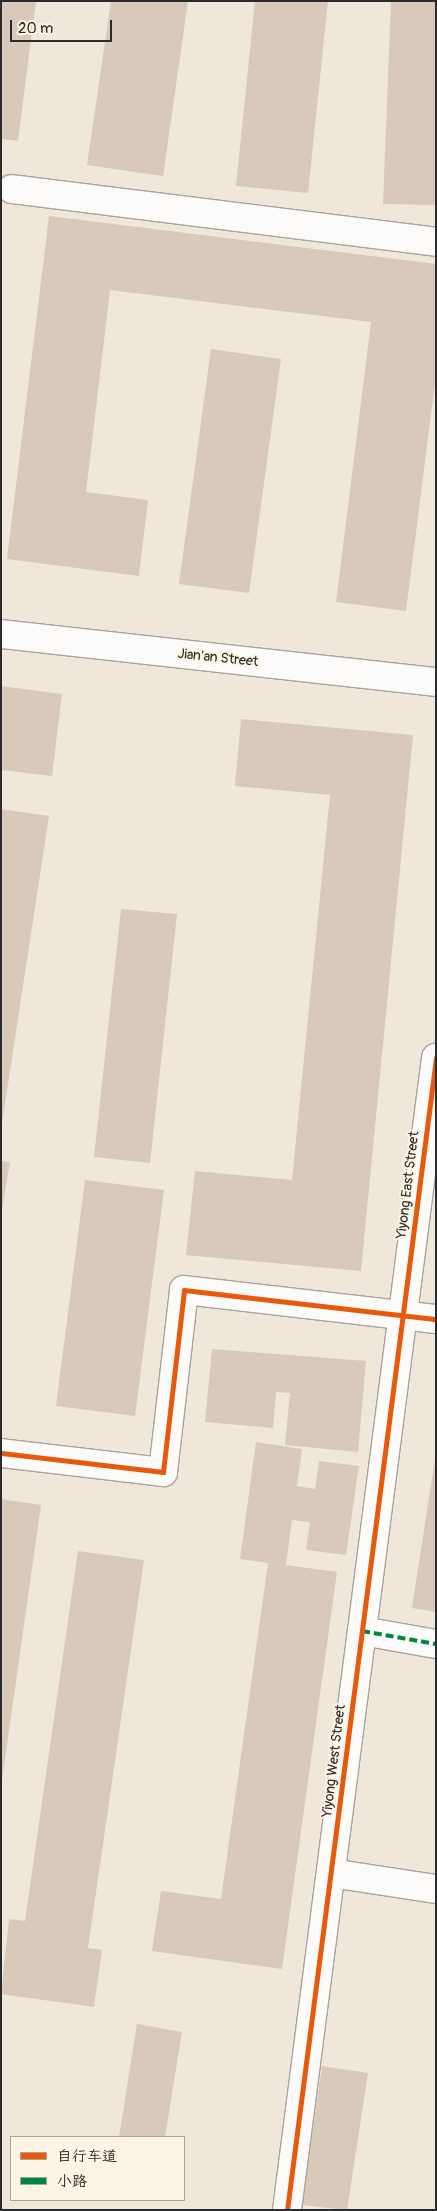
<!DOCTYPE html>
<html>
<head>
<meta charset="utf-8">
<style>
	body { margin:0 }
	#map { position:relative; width:437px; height:2211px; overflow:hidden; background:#eee7da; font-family:Pangolin,"LXGW WenKai TC",sans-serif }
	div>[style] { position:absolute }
	.building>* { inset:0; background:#d9c9bb }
	.roads { filter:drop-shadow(1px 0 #a8a39c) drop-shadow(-1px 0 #a8a39c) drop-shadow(0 1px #a8a39c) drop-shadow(0 -1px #a8a39c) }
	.minor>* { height:28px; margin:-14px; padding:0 14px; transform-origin:14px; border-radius:14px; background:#fcfbf9 }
	.quiet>* { height:4px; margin-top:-2px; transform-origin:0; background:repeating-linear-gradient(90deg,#00873e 0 8px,transparent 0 12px) }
	.cycleway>* { height:5px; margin:-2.5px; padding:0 2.5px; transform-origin:2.5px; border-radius:2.5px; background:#e8590c }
	span { translate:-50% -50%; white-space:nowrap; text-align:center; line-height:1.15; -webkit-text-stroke:4px #fcf5e5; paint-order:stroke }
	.street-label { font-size:14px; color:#2b2b2b }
	.frame { position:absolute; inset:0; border:2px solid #2b2b2b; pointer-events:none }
	.legend { position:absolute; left:10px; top:2136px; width:175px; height:65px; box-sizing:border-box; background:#fcf5e5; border:1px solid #a8a49b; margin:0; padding:6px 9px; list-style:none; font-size:15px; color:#2b2b2b }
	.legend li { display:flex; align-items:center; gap:10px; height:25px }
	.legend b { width:25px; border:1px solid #a8a49b }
	.scale { position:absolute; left:10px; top:20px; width:102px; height:22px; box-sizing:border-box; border:2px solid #2b2b2b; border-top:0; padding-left:6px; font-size:15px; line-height:18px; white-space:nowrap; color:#2b2b2b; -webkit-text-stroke:4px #fcf5e5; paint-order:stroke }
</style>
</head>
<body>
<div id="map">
	<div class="building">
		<i style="clip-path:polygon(1px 1px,36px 1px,18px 141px,1px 139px)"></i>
		<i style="clip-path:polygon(111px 1px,188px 1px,163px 176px,87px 165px)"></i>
		<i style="clip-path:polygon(255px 1px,328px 1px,308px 193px,236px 186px)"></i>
		<i style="clip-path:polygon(391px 1px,436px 1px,436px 205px,383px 204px)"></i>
		<i style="clip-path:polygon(49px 216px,436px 264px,436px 375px,406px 611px,336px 602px,371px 322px,110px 290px,86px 492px,148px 500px,139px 576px,7px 559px)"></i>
		<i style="clip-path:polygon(211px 349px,281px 359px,249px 593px,179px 584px)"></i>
		<i style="clip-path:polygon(1px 686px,62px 694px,52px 776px,1px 770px)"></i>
		<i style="clip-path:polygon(241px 719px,413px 735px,361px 1271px,186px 1255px,195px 1171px,292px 1180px,330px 795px,235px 786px)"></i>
		<i style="clip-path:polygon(1px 809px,49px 816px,2px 1123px,1px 1123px)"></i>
		<i style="clip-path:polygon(121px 909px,177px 914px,150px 1163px,94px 1157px)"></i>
		<i style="clip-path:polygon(1px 1161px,10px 1162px,2px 1210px,1px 1210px)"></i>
		<i style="clip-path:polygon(85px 1180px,164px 1190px,135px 1416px,56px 1406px)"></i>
		<i style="clip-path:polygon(212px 1349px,366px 1361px,358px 1452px,285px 1445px,290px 1393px,276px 1392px,273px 1428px,205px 1422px)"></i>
		<i style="clip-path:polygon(256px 1442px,302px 1449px,297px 1486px,315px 1489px,319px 1461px,359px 1466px,346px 1555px,306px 1550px,310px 1522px,292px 1520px,286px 1565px,337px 1572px,282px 1969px,152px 1951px,161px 1891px,221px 1899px,268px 1563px,240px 1559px)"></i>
		<i style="clip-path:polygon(435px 1459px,436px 1459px,436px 1612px,412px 1608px)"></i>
		<i style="clip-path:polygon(1px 1499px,41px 1505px,2px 1780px,1px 1780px)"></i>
		<i style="clip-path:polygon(78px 1551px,144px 1560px,88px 1948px,102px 1950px,94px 2007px,1px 1994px,9px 1919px,25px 1921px)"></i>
		<i style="clip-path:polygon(137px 2024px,182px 2032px,165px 2137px,119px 2137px)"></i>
		<i style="clip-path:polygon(322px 2066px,368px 2073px,347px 2210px,302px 2205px)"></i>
	</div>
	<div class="roads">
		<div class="minor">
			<i style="left:12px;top:189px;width:427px;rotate:7.1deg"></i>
			<i style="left:1px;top:634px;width:438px;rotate:6.3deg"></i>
			<i style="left:1px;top:1453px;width:163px;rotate:6.7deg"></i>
			<i style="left:163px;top:1472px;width:183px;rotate:-83.4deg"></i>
			<i style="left:184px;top:1290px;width:254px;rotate:6.6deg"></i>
			<i style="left:362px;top:1631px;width:75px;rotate:10deg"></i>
			<i style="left:331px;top:1873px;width:106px;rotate:8.7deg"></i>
			<i style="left:287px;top:2210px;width:1162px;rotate:-82.63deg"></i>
		</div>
	</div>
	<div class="quiet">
		<i style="left:362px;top:1631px;width:75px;rotate:10deg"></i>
	</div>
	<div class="cycleway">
		<i style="left:1px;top:1453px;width:163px;rotate:6.7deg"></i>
		<i style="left:163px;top:1472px;width:183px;rotate:-83.4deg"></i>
		<i style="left:184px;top:1290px;width:254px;rotate:6.6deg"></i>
		<i style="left:287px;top:2210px;width:1162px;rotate:-82.63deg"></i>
	</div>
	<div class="street-label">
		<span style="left:218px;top:658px;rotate:6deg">Jian'an Street</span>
		<span style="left:408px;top:1185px;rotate:-83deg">Yiyong East Street</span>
		<span style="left:334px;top:1761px;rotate:-83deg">Yiyong West Street</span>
	</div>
	<div class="frame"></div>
	<ul class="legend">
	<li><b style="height:6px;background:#e8590c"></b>自行车道</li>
	<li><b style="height:6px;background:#00873e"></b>小路</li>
	</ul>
	<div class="scale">20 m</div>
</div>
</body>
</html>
